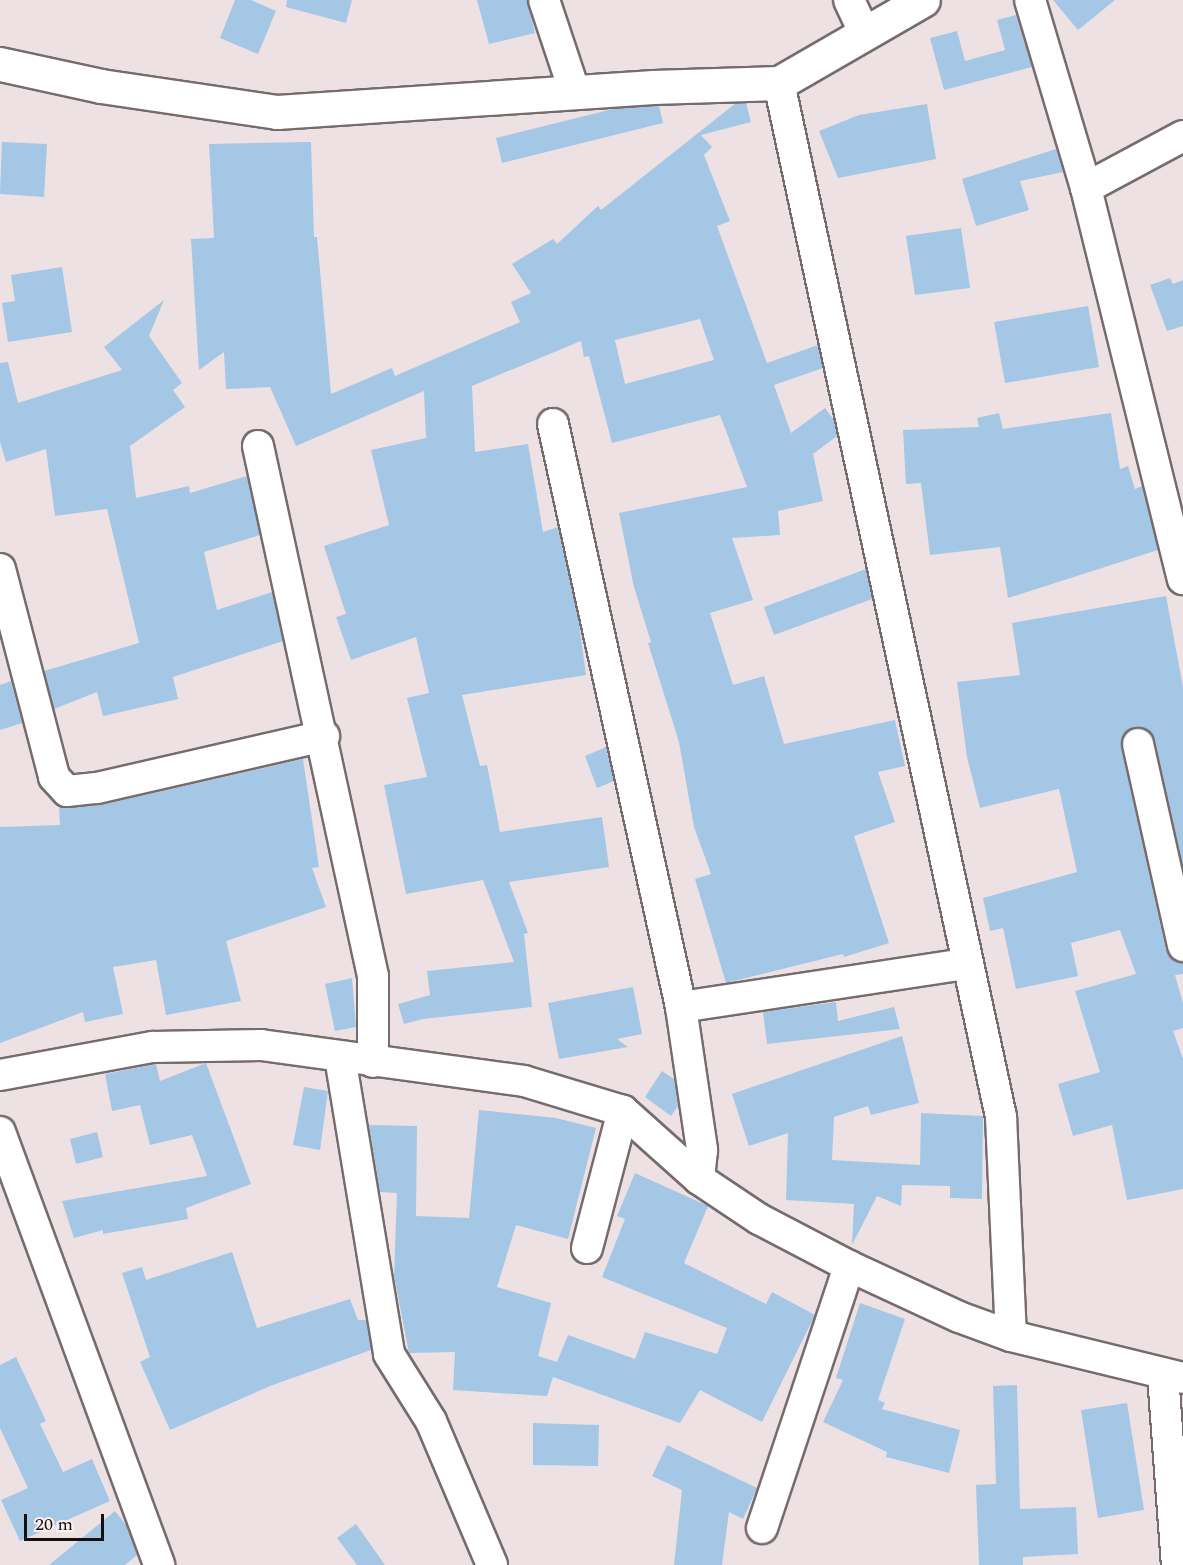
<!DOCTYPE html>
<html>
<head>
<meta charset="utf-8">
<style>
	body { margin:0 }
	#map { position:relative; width:1183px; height:1565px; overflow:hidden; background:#eee1e4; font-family:Spectral,serif }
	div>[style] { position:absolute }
	.building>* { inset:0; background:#a3c7e5 }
	.roads { filter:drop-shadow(2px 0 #766b6d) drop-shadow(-2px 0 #766b6d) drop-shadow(0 2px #766b6d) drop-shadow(0 -2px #766b6d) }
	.minor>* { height:30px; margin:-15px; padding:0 15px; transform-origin:15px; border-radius:15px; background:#fff }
	.tertiary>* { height:33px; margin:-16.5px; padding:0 16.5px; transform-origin:16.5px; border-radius:16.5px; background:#fff }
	span { translate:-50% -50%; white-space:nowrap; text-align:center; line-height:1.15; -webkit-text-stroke:4.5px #fbeff1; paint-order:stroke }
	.scale { position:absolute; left:24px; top:1514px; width:80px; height:27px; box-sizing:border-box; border:3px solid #141011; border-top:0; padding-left:8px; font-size:18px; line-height:21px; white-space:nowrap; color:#141011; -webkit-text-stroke:4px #fbeff1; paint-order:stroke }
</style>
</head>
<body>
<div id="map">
	<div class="building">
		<i style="clip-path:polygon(235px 0,251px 0,276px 11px,258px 54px,220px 38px)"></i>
		<i style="clip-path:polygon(287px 0,352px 0,346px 23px,286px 7px)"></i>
		<i style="clip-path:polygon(477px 0,527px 0,535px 33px,489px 44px)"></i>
		<i style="clip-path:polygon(1053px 0,1115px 0,1078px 30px)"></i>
		<i style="clip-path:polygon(1016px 15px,1032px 67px,944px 90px,930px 38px,957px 31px,965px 61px,1005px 50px,997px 20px)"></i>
		<i style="clip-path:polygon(evenodd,736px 103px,746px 103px,751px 122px,701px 135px,712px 147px,704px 155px,730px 221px,717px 226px,767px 363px,818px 345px,823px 368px,774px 385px,791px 433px,825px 408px,834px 420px,837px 436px,813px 454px,823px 501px,778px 511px,780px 535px,732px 538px,753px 600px,710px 613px,733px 685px,764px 676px,784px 744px,895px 720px,905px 766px,878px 772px,895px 822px,854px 836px,889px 943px,844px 957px,843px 954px,726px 983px,695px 879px,711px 874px,694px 827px,679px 742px,648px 643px,651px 642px,634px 587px,619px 513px,747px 487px,720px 415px,612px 443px,589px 356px,584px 357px,581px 341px,472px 386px,475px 452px,528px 444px,543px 532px,558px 527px,579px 623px,586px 675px,462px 695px,480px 766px,487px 765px,500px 832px,602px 817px,609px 867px,509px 882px,528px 933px,524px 934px,532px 1007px,423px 1019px,404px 1024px,398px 1004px,430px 995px,427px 971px,514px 962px,483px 880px,406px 894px,384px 785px,427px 777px,407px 698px,429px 693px,416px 637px,351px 660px,336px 617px,346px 614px,324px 546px,389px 525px,371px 450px,426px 438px,424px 391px,296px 446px,270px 387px,226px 389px,224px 352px,199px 370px,191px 239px,214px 238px,209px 144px,311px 142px,314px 237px,317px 237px,331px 394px,392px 368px,395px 376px,520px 322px,511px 302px,531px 293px,512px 264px,553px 239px,557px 244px,598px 206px,601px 210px,736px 103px,700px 319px,714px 360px,625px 384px,615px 340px,700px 319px)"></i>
		<i style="clip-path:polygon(927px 104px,936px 159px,838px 178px,819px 131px,859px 115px)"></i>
		<i style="clip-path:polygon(659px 106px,663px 123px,502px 163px,496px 138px,617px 108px)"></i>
		<i style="clip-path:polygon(2px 142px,47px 144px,44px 197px,0 194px)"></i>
		<i style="clip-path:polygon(1056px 149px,1063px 172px,1020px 181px,1029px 210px,976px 226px,962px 179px)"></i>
		<i style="clip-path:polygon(961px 228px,970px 288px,915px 295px,906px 236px)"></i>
		<i style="clip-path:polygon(62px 267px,72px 332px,8px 342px,2px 303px,15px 301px,11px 275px)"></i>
		<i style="clip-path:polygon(1170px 278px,1173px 284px,1183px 280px,1183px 326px,1167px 331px,1150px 285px)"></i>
		<i style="clip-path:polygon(164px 300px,149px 336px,182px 383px,173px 390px,185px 407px,130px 446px,136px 498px,189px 486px,190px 493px,247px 476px,260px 535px,204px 552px,217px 610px,272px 592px,283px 641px,173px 677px,178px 699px,103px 716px,97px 692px,54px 709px,44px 671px,139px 643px,107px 509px,55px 516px,46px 449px,6px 462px,0 442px,0 363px,8px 362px,18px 403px,122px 370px,104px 347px)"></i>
		<i style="clip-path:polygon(1088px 306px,1099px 367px,1005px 383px,994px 322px)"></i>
		<i style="clip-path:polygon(999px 413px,1003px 429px,1111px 413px,1120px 469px,1128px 466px,1135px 489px,1142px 486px,1158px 550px,1008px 598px,1000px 547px,930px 555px,921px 483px,906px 484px,903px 430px,979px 427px,977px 418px)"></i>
		<i style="clip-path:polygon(866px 569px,872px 599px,774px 635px,764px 607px)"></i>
		<i style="clip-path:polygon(1166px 596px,1183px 687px,1183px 867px,1155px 740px,1144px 728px,1135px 727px,1126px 732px,1121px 747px,1166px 950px,1171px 958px,1183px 963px,1183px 974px,1175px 975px,1183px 1003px,1183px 1028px,1173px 1031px,1183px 1059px,1183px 1189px,1127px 1200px,1112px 1125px,1073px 1136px,1058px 1084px,1100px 1072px,1075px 991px,1136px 974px,1120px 930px,1071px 943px,1078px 976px,1016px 989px,1003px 928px,990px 931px,983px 898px,1077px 872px,1059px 789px,980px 808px,967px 757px,957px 682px,1020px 675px,1012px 623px)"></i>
		<i style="clip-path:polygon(11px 681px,22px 723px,0 730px,0 685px)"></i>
		<i style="clip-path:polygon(606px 747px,614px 781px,597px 788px,585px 756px)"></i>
		<i style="clip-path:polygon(303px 759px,319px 867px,312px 868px,326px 907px,226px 941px,241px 1001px,166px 1015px,156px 960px,113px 967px,123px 1014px,85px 1022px,83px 1012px,0 1043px,0 827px,60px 825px,59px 806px,101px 805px)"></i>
		<i style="clip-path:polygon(352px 978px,356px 1027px,335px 1031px,325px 984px)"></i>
		<i style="clip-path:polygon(633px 987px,642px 1034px,617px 1039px,628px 1047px,559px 1059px,548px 1003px)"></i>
		<i style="clip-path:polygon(836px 1002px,838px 1021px,894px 1007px,900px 1029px,767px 1044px,763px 1012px)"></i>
		<i style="clip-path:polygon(902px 1036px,919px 1103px,871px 1115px,868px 1106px,834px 1117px,832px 1160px,920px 1165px,921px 1113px,983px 1116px,982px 1199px,950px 1198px,950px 1186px,902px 1185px,901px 1206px,877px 1196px,852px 1245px,854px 1204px,786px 1200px,788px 1133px,749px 1146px,732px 1094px)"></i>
		<i style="clip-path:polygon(206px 1063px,251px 1184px,186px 1208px,188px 1219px,103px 1234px,103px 1230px,74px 1238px,62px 1201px,207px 1176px,192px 1135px,150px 1145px,140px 1105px,112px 1111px,105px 1074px,156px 1064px,160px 1081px)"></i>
		<i style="clip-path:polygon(662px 1071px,674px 1079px,678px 1106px,671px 1116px,645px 1097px)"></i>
		<i style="clip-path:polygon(304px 1087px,328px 1091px,320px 1150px,293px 1145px)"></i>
		<i style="clip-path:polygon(479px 1110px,556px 1118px,596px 1128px,568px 1239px,516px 1225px,497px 1287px,551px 1303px,538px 1356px,557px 1362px,568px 1335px,635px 1359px,645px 1332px,717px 1354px,727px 1328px,602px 1277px,625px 1219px,617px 1216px,635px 1173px,708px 1206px,684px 1263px,766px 1304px,772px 1292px,815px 1315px,762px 1422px,700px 1390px,680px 1423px,553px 1377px,547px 1396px,453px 1390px,455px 1352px,409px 1353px,394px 1276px,397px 1193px,380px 1192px,369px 1125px,417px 1126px,416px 1216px,469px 1218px)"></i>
		<i style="clip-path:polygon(97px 1132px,103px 1157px,76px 1164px,70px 1139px)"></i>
		<i style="clip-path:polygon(232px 1252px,257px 1328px,350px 1299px,358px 1320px,366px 1320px,371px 1350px,270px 1386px,170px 1430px,140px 1362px,150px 1357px,122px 1273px,142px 1267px,146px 1280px)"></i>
		<i style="clip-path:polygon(860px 1303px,905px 1319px,878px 1400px,885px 1403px,882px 1409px,960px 1430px,949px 1473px,886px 1457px,887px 1452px,823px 1422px,843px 1380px,836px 1378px)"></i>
		<i style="clip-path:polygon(16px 1357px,46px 1421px,40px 1424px,63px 1472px,92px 1459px,110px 1501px,20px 1541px,1px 1500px,28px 1488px,0 1428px,0 1365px)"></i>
		<i style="clip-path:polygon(1017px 1385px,1020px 1509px,1076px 1507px,1078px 1554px,1023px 1557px,1023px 1565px,979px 1565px,976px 1485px,996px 1484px,993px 1386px)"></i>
		<i style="clip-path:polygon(1127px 1403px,1144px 1510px,1098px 1518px,1081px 1410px)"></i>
		<i style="clip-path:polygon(533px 1423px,599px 1425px,598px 1466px,533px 1465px)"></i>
		<i style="clip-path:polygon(667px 1445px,757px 1488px,743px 1519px,729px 1512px,722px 1565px,674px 1565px,682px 1490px,652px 1476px)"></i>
		<i style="clip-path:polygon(115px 1511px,126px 1525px,137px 1555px,125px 1565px,49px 1565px)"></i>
		<i style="clip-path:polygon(356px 1524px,385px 1565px,357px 1565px,337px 1538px)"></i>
	</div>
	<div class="roads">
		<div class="minor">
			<i style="left:544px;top:0;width:98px;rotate:71.6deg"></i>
			<i style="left:849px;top:0;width:38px;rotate:65deg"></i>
			<i style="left:1030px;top:0;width:196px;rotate:73.4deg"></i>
			<i style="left:1086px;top:188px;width:403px;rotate:76.1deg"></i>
			<i style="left:779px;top:83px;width:1058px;rotate:77.88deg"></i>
			<i style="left:1001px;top:1117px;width:219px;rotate:87.4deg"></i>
			<i style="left:1086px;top:188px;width:110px;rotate:-28.2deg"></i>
			<i style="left:553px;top:424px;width:597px;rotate:77.62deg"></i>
			<i style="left:681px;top:1007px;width:145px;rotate:81.6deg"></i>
			<i style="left:702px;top:1150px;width:29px;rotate:96deg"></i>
			<i style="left:258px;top:446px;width:542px;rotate:77.76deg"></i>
			<i style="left:373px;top:976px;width:86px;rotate:90deg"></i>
			<i style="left:0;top:569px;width:215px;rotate:75.4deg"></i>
			<i style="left:54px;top:777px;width:19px;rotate:47deg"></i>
			<i style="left:67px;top:791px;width:30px;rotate:-6deg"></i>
			<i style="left:97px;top:788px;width:233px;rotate:-12.9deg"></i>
			<i style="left:1138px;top:744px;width:207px;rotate:77.4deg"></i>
			<i style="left:681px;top:1007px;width:288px;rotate:-8.6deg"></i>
			<i style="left:340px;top:1057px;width:301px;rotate:80.6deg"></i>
			<i style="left:389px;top:1354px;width:79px;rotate:57.9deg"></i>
			<i style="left:431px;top:1421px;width:156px;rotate:67deg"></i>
			<i style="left:0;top:1075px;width:156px;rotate:-10.4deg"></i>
			<i style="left:153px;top:1047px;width:108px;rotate:-1.1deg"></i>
			<i style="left:261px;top:1045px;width:265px;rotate:7.8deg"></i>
			<i style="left:524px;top:1081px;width:103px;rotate:16.9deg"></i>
			<i style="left:623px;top:1111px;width:102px;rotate:41.8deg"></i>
			<i style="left:699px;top:1179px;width:72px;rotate:33.7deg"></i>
			<i style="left:759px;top:1219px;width:102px;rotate:27.6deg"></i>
			<i style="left:849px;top:1266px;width:121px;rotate:24.9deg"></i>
			<i style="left:959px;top:1317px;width:55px;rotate:20.1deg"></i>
			<i style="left:1011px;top:1336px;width:177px;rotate:13.7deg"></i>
			<i style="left:0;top:1132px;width:461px;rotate:69.8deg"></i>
			<i style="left:587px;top:1248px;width:142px;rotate:-75.3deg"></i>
			<i style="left:1163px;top:1375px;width:191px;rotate:85.8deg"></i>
			<i style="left:762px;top:1528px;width:276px;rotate:-71.6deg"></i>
		</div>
		<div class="tertiary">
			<i style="left:0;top:64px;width:103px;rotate:12.3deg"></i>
			<i style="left:101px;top:86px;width:178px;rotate:8.4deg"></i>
			<i style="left:277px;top:112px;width:377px;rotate:-3.8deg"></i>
			<i style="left:653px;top:87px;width:126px;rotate:-1.8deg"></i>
			<i style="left:779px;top:83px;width:166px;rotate:-30deg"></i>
		</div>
	</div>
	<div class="scale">20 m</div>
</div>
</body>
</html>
